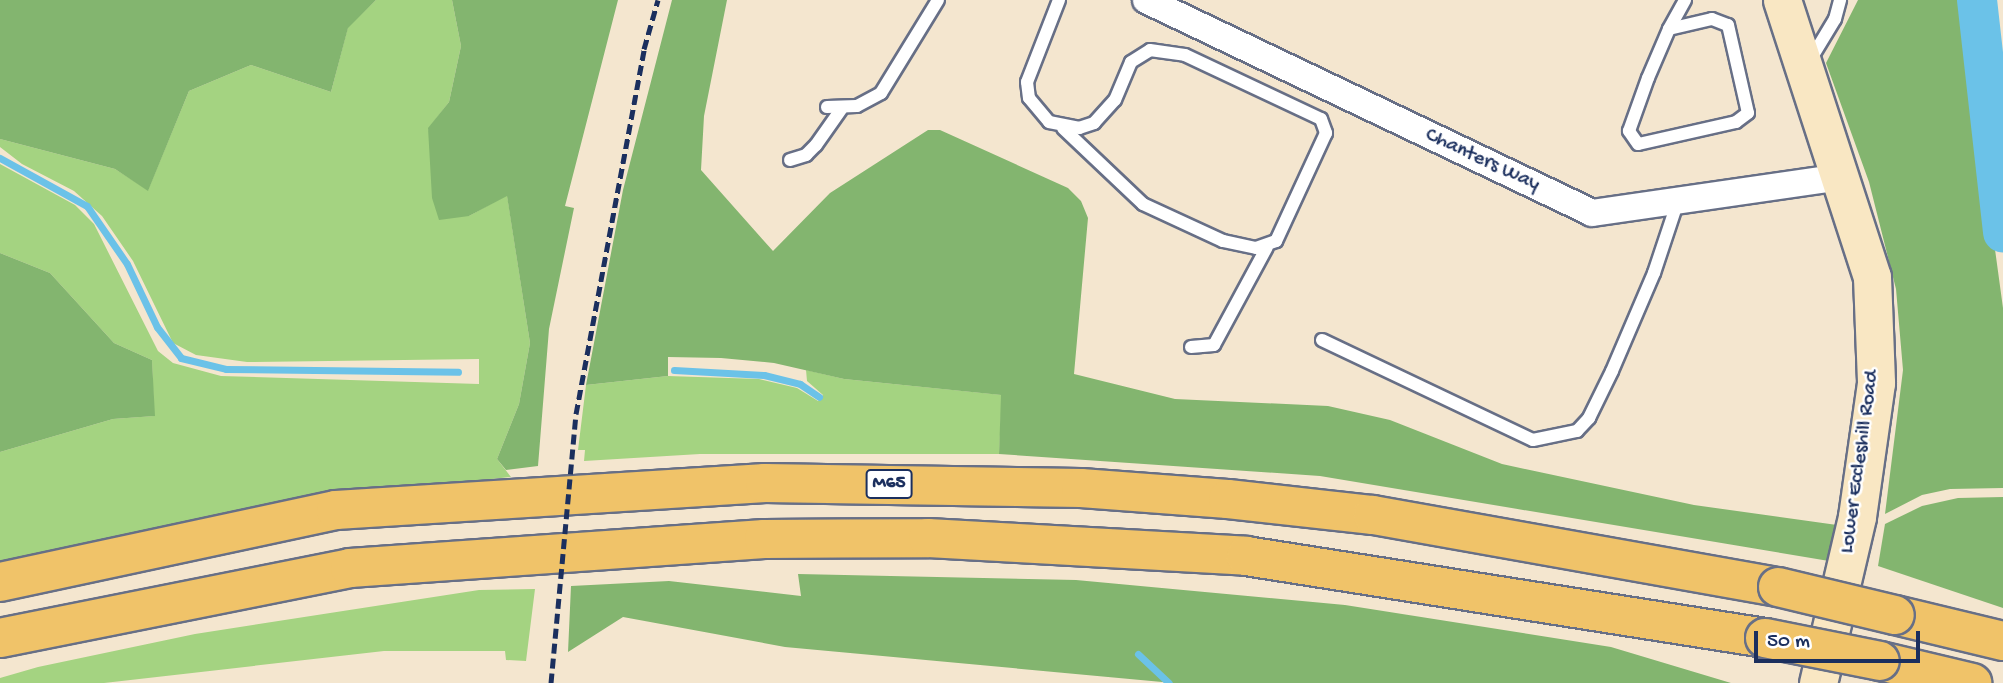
<!DOCTYPE html>
<html>
<head>
<meta charset="utf-8">
<style>
	body { margin:0 }
	#map { position:relative; width:2003px; height:683px; overflow:hidden; background:#f4e6cf; font-family:"Gochi Hand",sans-serif }
	div>[style] { position:absolute }
	.green>* { inset:0; background:#a4d381 }
	.forest>* { inset:0; background:#83b56f }
	.stream>* { height:7px; margin:-3.5px; padding:0 3.5px; transform-origin:3.5px; border-radius:3.5px; background:#6bc2e8 }
	.river>* { height:40px; margin:-20px; padding:0 20px; transform-origin:20px; border-radius:20px; background:#6bc2e8 }
	.roads { filter:drop-shadow(2px 0 #676f86) drop-shadow(-2px 0 #676f86) drop-shadow(0 2px #676f86) drop-shadow(0 -2px #676f86) }
	.lane>* { height:12px; margin:-6px; padding:0 6px; transform-origin:6px; border-radius:6px; background:#fff }
	.street>* { height:26px; margin:-13px; padding:0 13px; transform-origin:13px; border-radius:13px; background:#fff }
	.secondary>* { height:37px; margin:-18.5px; padding:0 18.5px; transform-origin:18.5px; border-radius:18.5px; background:#f9e7c3 }
	.highway>* { height:38px; margin:-19px; padding:0 19px; transform-origin:19px; border-radius:19px; background:#f0c369 }
	.rail>* { height:5px; margin-top:-2.5px; transform-origin:0; background:repeating-linear-gradient(90deg,#1b2f5e 0 10px,transparent 0 15px) }
	.bridges { filter:drop-shadow(2px 0 #676f86) drop-shadow(-2px 0 #676f86) drop-shadow(0 2px #676f86) drop-shadow(0 -2px #676f86) }
	.highway-bridge>* { height:38px; margin:-19px; padding:0 19px; transform-origin:19px; border-radius:19px; background:#f0c369 }
	span { translate:-50% -50%; white-space:nowrap; text-align:center; line-height:1.15; -webkit-text-stroke:5px #fff; paint-order:stroke }
	.shield-label span { padding:2px 5px; background:#fff; border:2px solid; border-radius:5px; -webkit-text-stroke-width:0 }
	.shield-label { font-size:19px; color:#1b2f5e; font-weight:700 }
	.street-label { font-size:21px; color:#1b2f5e }
	.scale { position:absolute; left:1754px; top:631px; width:166px; height:32px; box-sizing:border-box; border:4px solid #1b2f5e; border-top:0; padding-left:9px; font-size:21px; line-height:24px; white-space:nowrap; color:#1b2f5e; -webkit-text-stroke:5px #fff; paint-order:stroke }
</style>
</head>
<body>
<div id="map">
	<div class="green">
		<i style="clip-path:polygon(376px 0,452px 0,461px 46px,449px 102px,428px 129px,469px 216px,507px 195px,530px 343px,519px 404px,497px 459px,511px 477px,384px 491px,0 564px,0 452px,113px 419px,154px 416px,152px 360px,114px 343px,50px 273px,0 253px,0 164px,75px 205px,94px 224px,158px 351px,173px 363px,221px 376px,479px 384px,479px 359px,247px 362px,196px 355px,173px 343px,133px 261px,102px 216px,74px 191px,22px 164px,0 147px,0 139px,115px 169px,148px 190px,189px 91px,251px 65px,331px 92px,348px 27px)"></i>
		<i style="clip-path:polygon(806px 370px,844px 379px,1002px 395px,999px 454px,700px 454px,584px 461px,585px 450px,578px 450px,586px 385px,668px 376px,759px 379px,797px 388px,818px 401px,823px 395px,807px 381px)"></i>
		<i style="clip-path:polygon(535px 589px,526px 661px,506px 660px,505px 651px,384px 651px,104px 683px,0 683px,0 678px,38px 667px,195px 634px,479px 590px)"></i>
	</div>
	<div class="forest">
		<i style="clip-path:polygon(0 0,376px 0,348px 28px,331px 92px,251px 65px,189px 91px,148px 191px,115px 169px,0 139px)"></i>
		<i style="clip-path:polygon(452px 0,618px 0,565px 206px,574px 208px,549px 329px,538px 466px,506px 470px,497px 459px,519px 404px,530px 343px,507px 196px,469px 216px,439px 220px,432px 198px,428px 128px,449px 102px,461px 46px)"></i>
		<i style="clip-path:polygon(672px 0,727px 0,704px 116px,701px 170px,773px 251px,830px 193px,928px 130px,940px 130px,1068px 188px,1081px 201px,1088px 218px,1074px 374px,1175px 399px,1328px 406px,1390px 420px,1502px 464px,1694px 505px,1837px 525px,1829px 561px,1320px 476px,999px 454px,1001px 395px,844px 379px,774px 363px,721px 358px,668px 357px,668px 376px,586px 385px,623px 190px)"></i>
		<i style="clip-path:polygon(1858px 0,1961px 0,2003px 308px,2003px 488px,1950px 489px,1922px 495px,1885px 514px,1903px 370px,1896px 289px,1869px 182px,1826px 63px)"></i>
		<i style="clip-path:polygon(0 253px,50px 273px,114px 343px,152px 360px,155px 416px,113px 419px,0 452px)"></i>
		<i style="clip-path:polygon(2003px 497px,2003px 608px,1878px 566px,1885px 524px,1922px 506px,1958px 498px)"></i>
		<i style="clip-path:polygon(798px 574px,1076px 580px,1345px 605px,1611px 647px,1731px 683px,1173px 683px,785px 647px,623px 617px,568px 652px,571px 586px,669px 581px,801px 596px)"></i>
	</div>
	<div class="stream">
		<i style="left:0;top:158px;width:99px;rotate:28.9deg"></i>
		<i style="left:87px;top:206px;width:70px;rotate:55.4deg"></i>
		<i style="left:127px;top:264px;width:70px;rotate:64.5deg"></i>
		<i style="left:157px;top:327px;width:39px;rotate:52deg"></i>
		<i style="left:181px;top:358px;width:46px;rotate:13.7deg"></i>
		<i style="left:226px;top:369px;width:232px;rotate:0.7deg"></i>
		<i style="left:674px;top:370px;width:90px;rotate:3.2deg"></i>
		<i style="left:764px;top:375px;width:37px;rotate:14deg"></i>
		<i style="left:800px;top:384px;width:23px;rotate:34deg"></i>
		<i style="left:1138px;top:654px;width:42px;rotate:43.1deg"></i>
	</div>
	<div class="river">
		<i style="left:1977px;top:0;width:234px;rotate:83.6deg"></i>
	</div>
	<div class="roads">
		<div class="lane">
			<i style="left:1059px;top:0;width:88px;rotate:111.3deg"></i>
			<i style="left:1027px;top:82px;width:16px;rotate:83deg"></i>
			<i style="left:1029px;top:98px;width:31px;rotate:50deg"></i>
			<i style="left:1049px;top:122px;width:31px;rotate:11deg"></i>
			<i style="left:1079px;top:128px;width:16px;rotate:-18deg"></i>
			<i style="left:1094px;top:123px;width:31px;rotate:-48deg"></i>
			<i style="left:1115px;top:100px;width:41px;rotate:-67.2deg"></i>
			<i style="left:1131px;top:62px;width:22px;rotate:-32deg"></i>
			<i style="left:1150px;top:50px;width:35px;rotate:8deg"></i>
			<i style="left:1185px;top:55px;width:150px;rotate:25.2deg"></i>
			<i style="left:1321px;top:119px;width:15px;rotate:70deg"></i>
			<i style="left:1326px;top:133px;width:119px;rotate:114.8deg"></i>
			<i style="left:1276px;top:241px;width:21px;rotate:161deg"></i>
			<i style="left:1256px;top:248px;width:34px;rotate:-168deg"></i>
			<i style="left:1223px;top:241px;width:88px;rotate:-155.2deg"></i>
			<i style="left:1143px;top:204px;width:110px;rotate:-136.5deg"></i>
			<i style="left:1669px;top:29px;width:44px;rotate:-13.1deg"></i>
			<i style="left:1712px;top:19px;width:17px;rotate:21deg"></i>
			<i style="left:1728px;top:25px;width:90px;rotate:77.2deg"></i>
			<i style="left:1748px;top:113px;width:15px;rotate:143deg"></i>
			<i style="left:1736px;top:122px;width:100px;rotate:167.3deg"></i>
			<i style="left:1638px;top:144px;width:16px;rotate:-125deg"></i>
			<i style="left:1629px;top:131px;width:56px;rotate:-70.3deg"></i>
			<i style="left:1648px;top:78px;width:53px;rotate:-66.8deg"></i>
			<i style="left:1669px;top:29px;width:33px;rotate:-61deg"></i>
			<i style="left:1809px;top:62px;width:50px;rotate:-58.8deg"></i>
			<i style="left:1835px;top:19px;width:20px;rotate:-75deg"></i>
			<i style="left:827px;top:107px;width:30px;rotate:-2deg"></i>
			<i style="left:857px;top:106px;width:27px;rotate:-28deg"></i>
			<i style="left:881px;top:93px;width:109px;rotate:-58.5deg"></i>
			<i style="left:790px;top:160px;width:17px;rotate:-17deg"></i>
			<i style="left:806px;top:155px;width:14px;rotate:-45deg"></i>
			<i style="left:816px;top:145px;width:45px;rotate:-54.9deg"></i>
			<i style="left:1322px;top:340px;width:233px;rotate:25.4deg"></i>
			<i style="left:1533px;top:440px;width:45px;rotate:-11.6deg"></i>
			<i style="left:1577px;top:431px;width:18px;rotate:-47deg"></i>
			<i style="left:1589px;top:418px;width:52px;rotate:-63.9deg"></i>
			<i style="left:1612px;top:371px;width:107px;rotate:-66.8deg"></i>
			<i style="left:1654px;top:273px;width:76px;rotate:-71.6deg"></i>
			<i style="left:1191px;top:347px;width:23px;rotate:-5deg"></i>
			<i style="left:1214px;top:345px;width:111px;rotate:-61.6deg"></i>
		</div>
		<div class="street">
			<i style="left:1146px;top:0;width:494px;rotate:25.5deg"></i>
			<i style="left:1592px;top:213px;width:252px;rotate:-8.2deg"></i>
		</div>
		<div class="secondary">
			<i style="left:1782px;top:0;width:291px;rotate:72deg"></i>
			<i style="left:1872px;top:277px;width:106px;rotate:87.8deg"></i>
			<i style="left:1876px;top:383px;width:135px;rotate:98.1deg"></i>
			<i style="left:1857px;top:517px;width:171px;rotate:103.2deg"></i>
		</div>
		<div class="highway">
			<i style="left:0;top:582px;width:344px;rotate:-12.1deg"></i>
			<i style="left:336px;top:510px;width:430px;rotate:-3.6deg"></i>
			<i style="left:765px;top:483px;width:316px;rotate:0.9deg"></i>
			<i style="left:1081px;top:488px;width:147px;rotate:4.3deg"></i>
			<i style="left:1228px;top:499px;width:146px;rotate:6.3deg"></i>
			<i style="left:1373px;top:515px;width:411px;rotate:10.1deg"></i>
			<i style="left:1895px;top:615px;width:111px;rotate:13.5deg"></i>
			<i style="left:0;top:638px;width:357px;rotate:-11.3deg"></i>
			<i style="left:350px;top:568px;width:415px;rotate:-4deg"></i>
			<i style="left:764px;top:539px;width:164px;rotate:-0.3deg"></i>
			<i style="left:928px;top:538px;width:319px;rotate:3.2deg"></i>
			<i style="left:1246px;top:556px;width:525px;rotate:8.98deg"></i>
			<i style="left:1880px;top:661px;width:95px;rotate:13.4deg"></i>
		</div>
	</div>
	<div class="rail">
		<i style="left:551px;top:683px;width:270px;rotate:-84.7deg"></i>
		<i style="left:576px;top:414px;width:371px;rotate:-79.4deg"></i>
		<i style="left:644px;top:49px;width:51px;rotate:-74.1deg"></i>
	</div>
	<div class="bridges">
		<div class="highway-bridge">
			<i style="left:1778px;top:587px;width:120px;rotate:13.5deg"></i>
			<i style="left:1765px;top:638px;width:117px;rotate:11.3deg"></i>
		</div>
	</div>
	<div class="shield-label">
		<span style="left:889px;top:484px">M65</span>
	</div>
	<div class="street-label">
		<span style="left:1482px;top:161px;rotate:25deg">Chanters Way</span>
		<span style="left:1861px;top:462px;rotate:-82deg">Lower Eccleshill Road</span>
	</div>
	<div class="scale">50 m</div>
</div>
</body>
</html>
